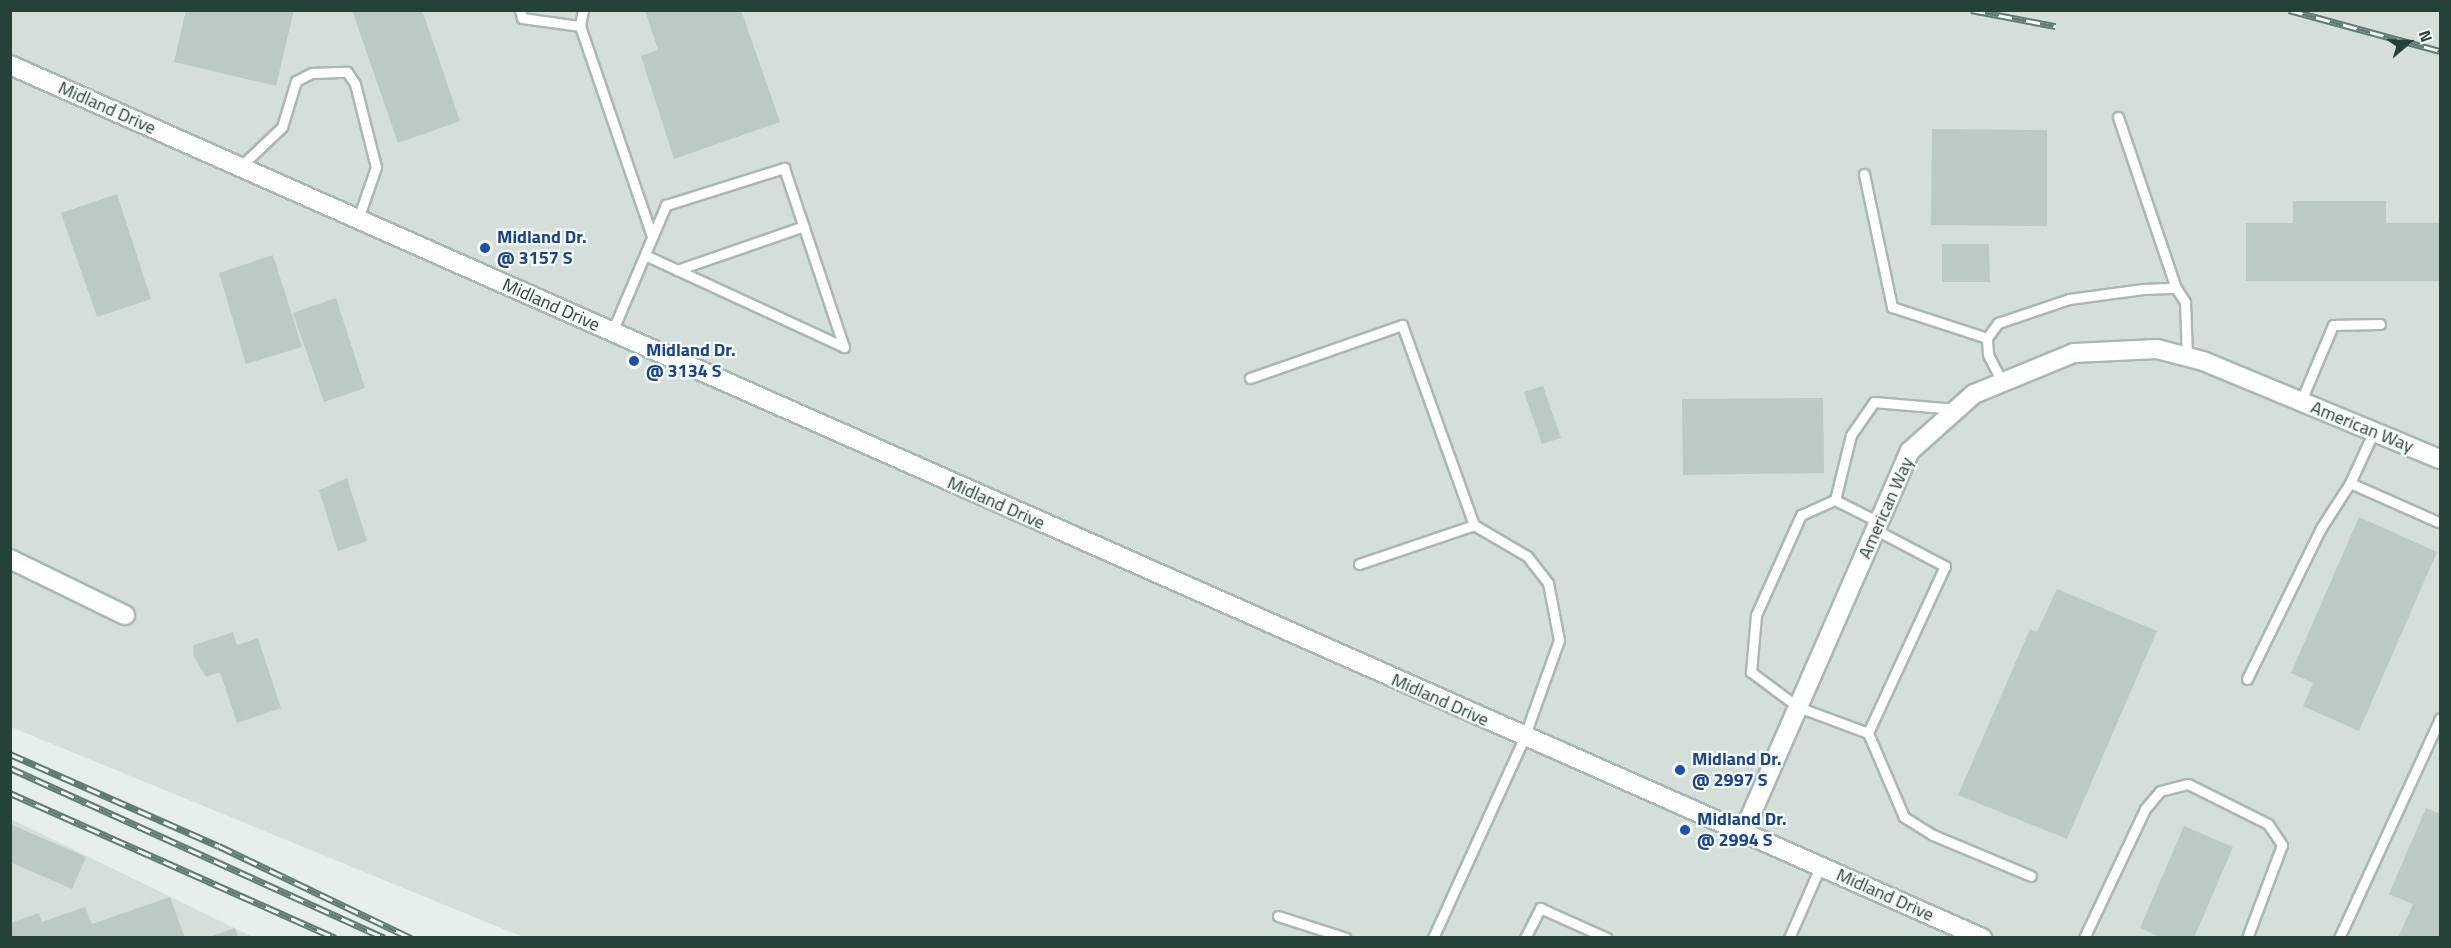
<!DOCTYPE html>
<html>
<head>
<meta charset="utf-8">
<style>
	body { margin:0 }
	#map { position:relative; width:2451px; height:948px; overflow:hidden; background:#e6efeb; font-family:"Titillium Web",sans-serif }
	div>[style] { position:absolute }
	.built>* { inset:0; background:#d4dfda }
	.building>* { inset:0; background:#bbcac4 }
	.roads { filter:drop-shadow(2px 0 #a8b8b2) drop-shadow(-2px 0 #a8b8b2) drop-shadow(0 2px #a8b8b2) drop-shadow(0 -2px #a8b8b2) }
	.service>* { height:9px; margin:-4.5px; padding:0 4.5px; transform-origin:4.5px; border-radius:4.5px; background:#fff }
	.minor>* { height:18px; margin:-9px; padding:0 9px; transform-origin:9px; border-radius:9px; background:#fff }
	.tertiary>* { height:18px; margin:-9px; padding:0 9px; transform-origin:9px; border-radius:9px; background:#fff }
	.rail>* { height:7px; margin-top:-3.5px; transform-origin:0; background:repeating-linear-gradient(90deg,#f7fbf9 0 14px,#5f7d75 0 28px); box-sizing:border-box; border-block:2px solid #5f7d75 }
	.dots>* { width:16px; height:16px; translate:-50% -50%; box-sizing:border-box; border:3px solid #f7fbf9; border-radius:50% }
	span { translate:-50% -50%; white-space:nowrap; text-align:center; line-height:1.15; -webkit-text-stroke:4.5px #f7fbf9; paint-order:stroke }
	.street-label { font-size:18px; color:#24423a }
	.transit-label { font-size:18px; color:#164399; font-weight:700 }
	.left { translate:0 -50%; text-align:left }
	.frame { position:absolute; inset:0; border:12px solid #24423a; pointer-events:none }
	.north { position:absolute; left:2379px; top:12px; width:60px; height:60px; -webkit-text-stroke:4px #f7fbf9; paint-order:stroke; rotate:71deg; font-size:16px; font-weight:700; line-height:24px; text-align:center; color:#24423a }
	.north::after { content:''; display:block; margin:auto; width:21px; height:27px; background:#24423a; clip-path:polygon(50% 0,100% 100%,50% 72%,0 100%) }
</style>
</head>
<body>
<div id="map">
	<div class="built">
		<i style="clip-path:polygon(10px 11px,2440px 11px,2440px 937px,523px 937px,11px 727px)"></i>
		<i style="clip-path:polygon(11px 819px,253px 937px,11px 937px)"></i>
	</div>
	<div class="building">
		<i style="clip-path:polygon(186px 10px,294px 10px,276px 86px,174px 62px)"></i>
		<i style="clip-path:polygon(352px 10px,422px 10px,460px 121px,398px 143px)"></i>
		<i style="clip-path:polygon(645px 10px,741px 10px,780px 122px,674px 159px,641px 56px,658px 50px)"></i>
		<i style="clip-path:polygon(1932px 129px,2047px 130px,2047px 226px,1931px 225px)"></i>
		<i style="clip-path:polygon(117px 194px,151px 299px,97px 317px,61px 213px)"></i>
		<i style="clip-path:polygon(2293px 201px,2386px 201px,2386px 223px,2440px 223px,2440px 281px,2246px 281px,2246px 223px,2293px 223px)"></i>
		<i style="clip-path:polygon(1942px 244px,1989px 244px,1990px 282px,1942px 282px)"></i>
		<i style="clip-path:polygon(273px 255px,302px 347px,246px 364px,219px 273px)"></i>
		<i style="clip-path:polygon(336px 298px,365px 388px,324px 402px,293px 313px)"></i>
		<i style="clip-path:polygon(1543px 386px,1561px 438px,1542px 444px,1524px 392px)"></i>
		<i style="clip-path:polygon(1823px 398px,1824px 473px,1683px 475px,1682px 399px)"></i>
		<i style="clip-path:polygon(347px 478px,367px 541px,338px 551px,319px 490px)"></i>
		<i style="clip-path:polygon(2359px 517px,2437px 552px,2359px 731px,2303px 706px,2313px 683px,2291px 673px)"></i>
		<i style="clip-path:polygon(2057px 589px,2157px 631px,2067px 839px,1958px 795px,2030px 629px,2037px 632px)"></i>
		<i style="clip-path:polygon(233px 632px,237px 645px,258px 638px,281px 708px,237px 723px,220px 672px,206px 677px,193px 655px,194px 645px)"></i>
		<i style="clip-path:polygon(2426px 808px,2440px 814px,2440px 938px,2398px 938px,2413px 904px,2389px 894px)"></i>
		<i style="clip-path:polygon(10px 824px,86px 857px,72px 889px,10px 862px)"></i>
		<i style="clip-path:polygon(2184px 826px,2233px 847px,2194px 938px,2162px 938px,2140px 928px)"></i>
		<i style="clip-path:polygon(170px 897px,185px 938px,10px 938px,10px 923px,39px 913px,42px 922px,85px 907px,92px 924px)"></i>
		<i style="clip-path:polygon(235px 928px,239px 938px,209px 938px,209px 937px)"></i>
	</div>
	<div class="roads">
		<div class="service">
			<i style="left:520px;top:10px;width:8px;rotate:76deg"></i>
			<i style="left:522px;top:18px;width:59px;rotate:7.9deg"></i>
			<i style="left:583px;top:10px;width:16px;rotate:101deg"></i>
			<i style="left:580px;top:26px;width:222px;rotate:71.1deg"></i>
			<i style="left:2118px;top:117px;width:181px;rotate:71.3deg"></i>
			<i style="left:240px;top:167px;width:58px;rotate:-43.6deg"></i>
			<i style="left:282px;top:127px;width:48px;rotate:-73.1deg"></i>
			<i style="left:296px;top:81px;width:18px;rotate:-27deg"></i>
			<i style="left:312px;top:73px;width:35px;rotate:-2deg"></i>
			<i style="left:347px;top:72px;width:14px;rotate:56deg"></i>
			<i style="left:355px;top:84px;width:86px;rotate:75.8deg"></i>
			<i style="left:376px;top:167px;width:55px;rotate:109.1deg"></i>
			<i style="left:1864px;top:174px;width:136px;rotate:78.1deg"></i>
			<i style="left:1892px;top:307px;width:100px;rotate:18.1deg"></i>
			<i style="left:677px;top:270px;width:134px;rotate:-19.1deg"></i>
			<i style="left:612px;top:332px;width:138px;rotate:-67deg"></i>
			<i style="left:666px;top:205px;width:124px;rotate:-17.4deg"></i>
			<i style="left:784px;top:168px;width:189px;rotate:71.5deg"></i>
			<i style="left:844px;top:347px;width:219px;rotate:-155.2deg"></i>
			<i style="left:1250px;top:378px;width:161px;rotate:-19.2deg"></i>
			<i style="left:1402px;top:325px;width:213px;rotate:70.2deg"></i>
			<i style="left:2002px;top:382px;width:31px;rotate:-117deg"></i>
			<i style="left:1988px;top:354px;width:16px;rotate:-94deg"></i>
			<i style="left:1987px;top:338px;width:19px;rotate:-54deg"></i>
			<i style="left:1998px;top:323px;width:75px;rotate:-18.7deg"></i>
			<i style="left:2069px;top:299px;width:75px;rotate:-7.7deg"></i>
			<i style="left:2143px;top:289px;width:33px;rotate:-2deg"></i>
			<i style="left:2176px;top:288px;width:17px;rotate:57deg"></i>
			<i style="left:2185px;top:302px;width:55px;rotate:87.9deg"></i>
			<i style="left:2301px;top:401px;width:82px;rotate:-67.2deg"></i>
			<i style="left:2333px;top:325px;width:47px;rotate:-1.2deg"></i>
			<i style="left:2374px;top:431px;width:57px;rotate:114.8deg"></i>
			<i style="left:2350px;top:483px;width:96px;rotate:23.9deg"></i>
			<i style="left:1835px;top:500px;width:67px;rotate:-76.2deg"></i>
			<i style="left:1851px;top:435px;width:40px;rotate:-55.1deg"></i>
			<i style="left:1874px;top:402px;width:82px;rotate:4.9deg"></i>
			<i style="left:1876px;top:530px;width:78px;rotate:27.6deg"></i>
			<i style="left:1945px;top:566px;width:184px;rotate:114.8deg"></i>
			<i style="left:1868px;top:733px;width:75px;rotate:-159.6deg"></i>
			<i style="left:1798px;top:707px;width:59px;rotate:-143.3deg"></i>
			<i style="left:1751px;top:672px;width:57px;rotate:-85deg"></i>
			<i style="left:1756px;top:615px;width:110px;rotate:-65.8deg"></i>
			<i style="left:1801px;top:515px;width:37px;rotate:-24deg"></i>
			<i style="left:1835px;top:500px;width:49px;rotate:26.6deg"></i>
			<i style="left:1359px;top:564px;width:121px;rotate:-18.7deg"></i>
			<i style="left:1474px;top:525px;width:61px;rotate:30.3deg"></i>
			<i style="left:1527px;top:556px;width:34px;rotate:52deg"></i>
			<i style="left:1548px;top:583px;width:58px;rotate:79.1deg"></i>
			<i style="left:1559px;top:640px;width:104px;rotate:109.7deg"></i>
			<i style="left:1524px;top:738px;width:220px;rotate:114.5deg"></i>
			<i style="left:2247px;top:679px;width:168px;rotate:-63.9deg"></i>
			<i style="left:2321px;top:528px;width:54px;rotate:-57.2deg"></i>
			<i style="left:1868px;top:733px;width:91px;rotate:66.8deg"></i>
			<i style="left:1904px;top:817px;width:34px;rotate:32deg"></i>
			<i style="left:1933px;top:835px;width:106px;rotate:22.7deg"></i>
			<i style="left:1278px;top:916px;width:71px;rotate:17.9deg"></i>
			<i style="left:1525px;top:938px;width:34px;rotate:-63deg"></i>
			<i style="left:1540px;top:908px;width:73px;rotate:24.1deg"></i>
			<i style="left:1789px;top:938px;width:77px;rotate:-66.4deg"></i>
			<i style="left:2084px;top:938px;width:143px;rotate:-64.7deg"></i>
			<i style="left:2145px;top:809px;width:23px;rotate:-50deg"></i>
			<i style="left:2160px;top:791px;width:29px;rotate:-14deg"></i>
			<i style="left:2188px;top:784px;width:89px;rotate:26.6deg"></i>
			<i style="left:2268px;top:824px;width:25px;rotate:56deg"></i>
			<i style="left:2282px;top:845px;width:99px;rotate:110.6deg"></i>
			<i style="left:2339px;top:938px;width:242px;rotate:-65.3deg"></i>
		</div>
		<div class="minor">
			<i style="left:10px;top:559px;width:128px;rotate:26deg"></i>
			<i style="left:1743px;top:833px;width:417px;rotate:-66.4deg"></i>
			<i style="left:1910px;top:451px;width:86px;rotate:-41.7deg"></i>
			<i style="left:1974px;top:394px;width:108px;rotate:-22.3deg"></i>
			<i style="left:2074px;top:353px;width:83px;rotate:-2.8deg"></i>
			<i style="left:2157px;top:349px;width:48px;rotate:14.6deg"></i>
			<i style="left:2203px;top:361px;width:256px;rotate:22.5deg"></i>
		</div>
		<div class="tertiary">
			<i style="left:10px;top:65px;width:2157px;rotate:23.88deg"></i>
		</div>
	</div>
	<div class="rail">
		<i style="left:1971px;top:10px;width:86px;rotate:10.8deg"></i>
		<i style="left:2289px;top:10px;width:156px;rotate:15.2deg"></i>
		<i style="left:10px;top:754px;width:228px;rotate:23.8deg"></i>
		<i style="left:219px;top:846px;width:213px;rotate:25.6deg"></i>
		<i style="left:10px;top:768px;width:411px;rotate:24.4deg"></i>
		<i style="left:10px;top:793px;width:356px;rotate:24deg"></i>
	</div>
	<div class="dots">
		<i style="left:485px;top:248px;background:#1a4fb4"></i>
		<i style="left:634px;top:361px;background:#1a4fb4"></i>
		<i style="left:1680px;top:770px;background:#1a4fb4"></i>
		<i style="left:1685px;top:830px;background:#1a4fb4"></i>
	</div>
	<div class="street-label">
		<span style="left:107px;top:108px;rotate:24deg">Midland Drive</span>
		<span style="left:551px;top:305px;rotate:24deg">Midland Drive</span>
		<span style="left:2362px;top:427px;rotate:22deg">American Way</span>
		<span style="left:996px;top:503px;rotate:24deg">Midland Drive</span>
		<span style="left:1886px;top:508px;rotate:-66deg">American Way</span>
		<span style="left:1440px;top:700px;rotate:24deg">Midland Drive</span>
		<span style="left:1885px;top:895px;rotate:24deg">Midland Drive</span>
	</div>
	<div class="transit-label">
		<span class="left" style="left:497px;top:248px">Midland Dr.<br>@ 3157 S</span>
		<span class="left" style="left:646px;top:361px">Midland Dr.<br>@ 3134 S</span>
		<span class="left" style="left:1692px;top:770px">Midland Dr.<br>@ 2997 S</span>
		<span class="left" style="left:1697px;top:830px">Midland Dr.<br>@ 2994 S</span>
	</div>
	<div class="frame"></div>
	<div class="north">N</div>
</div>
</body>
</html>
